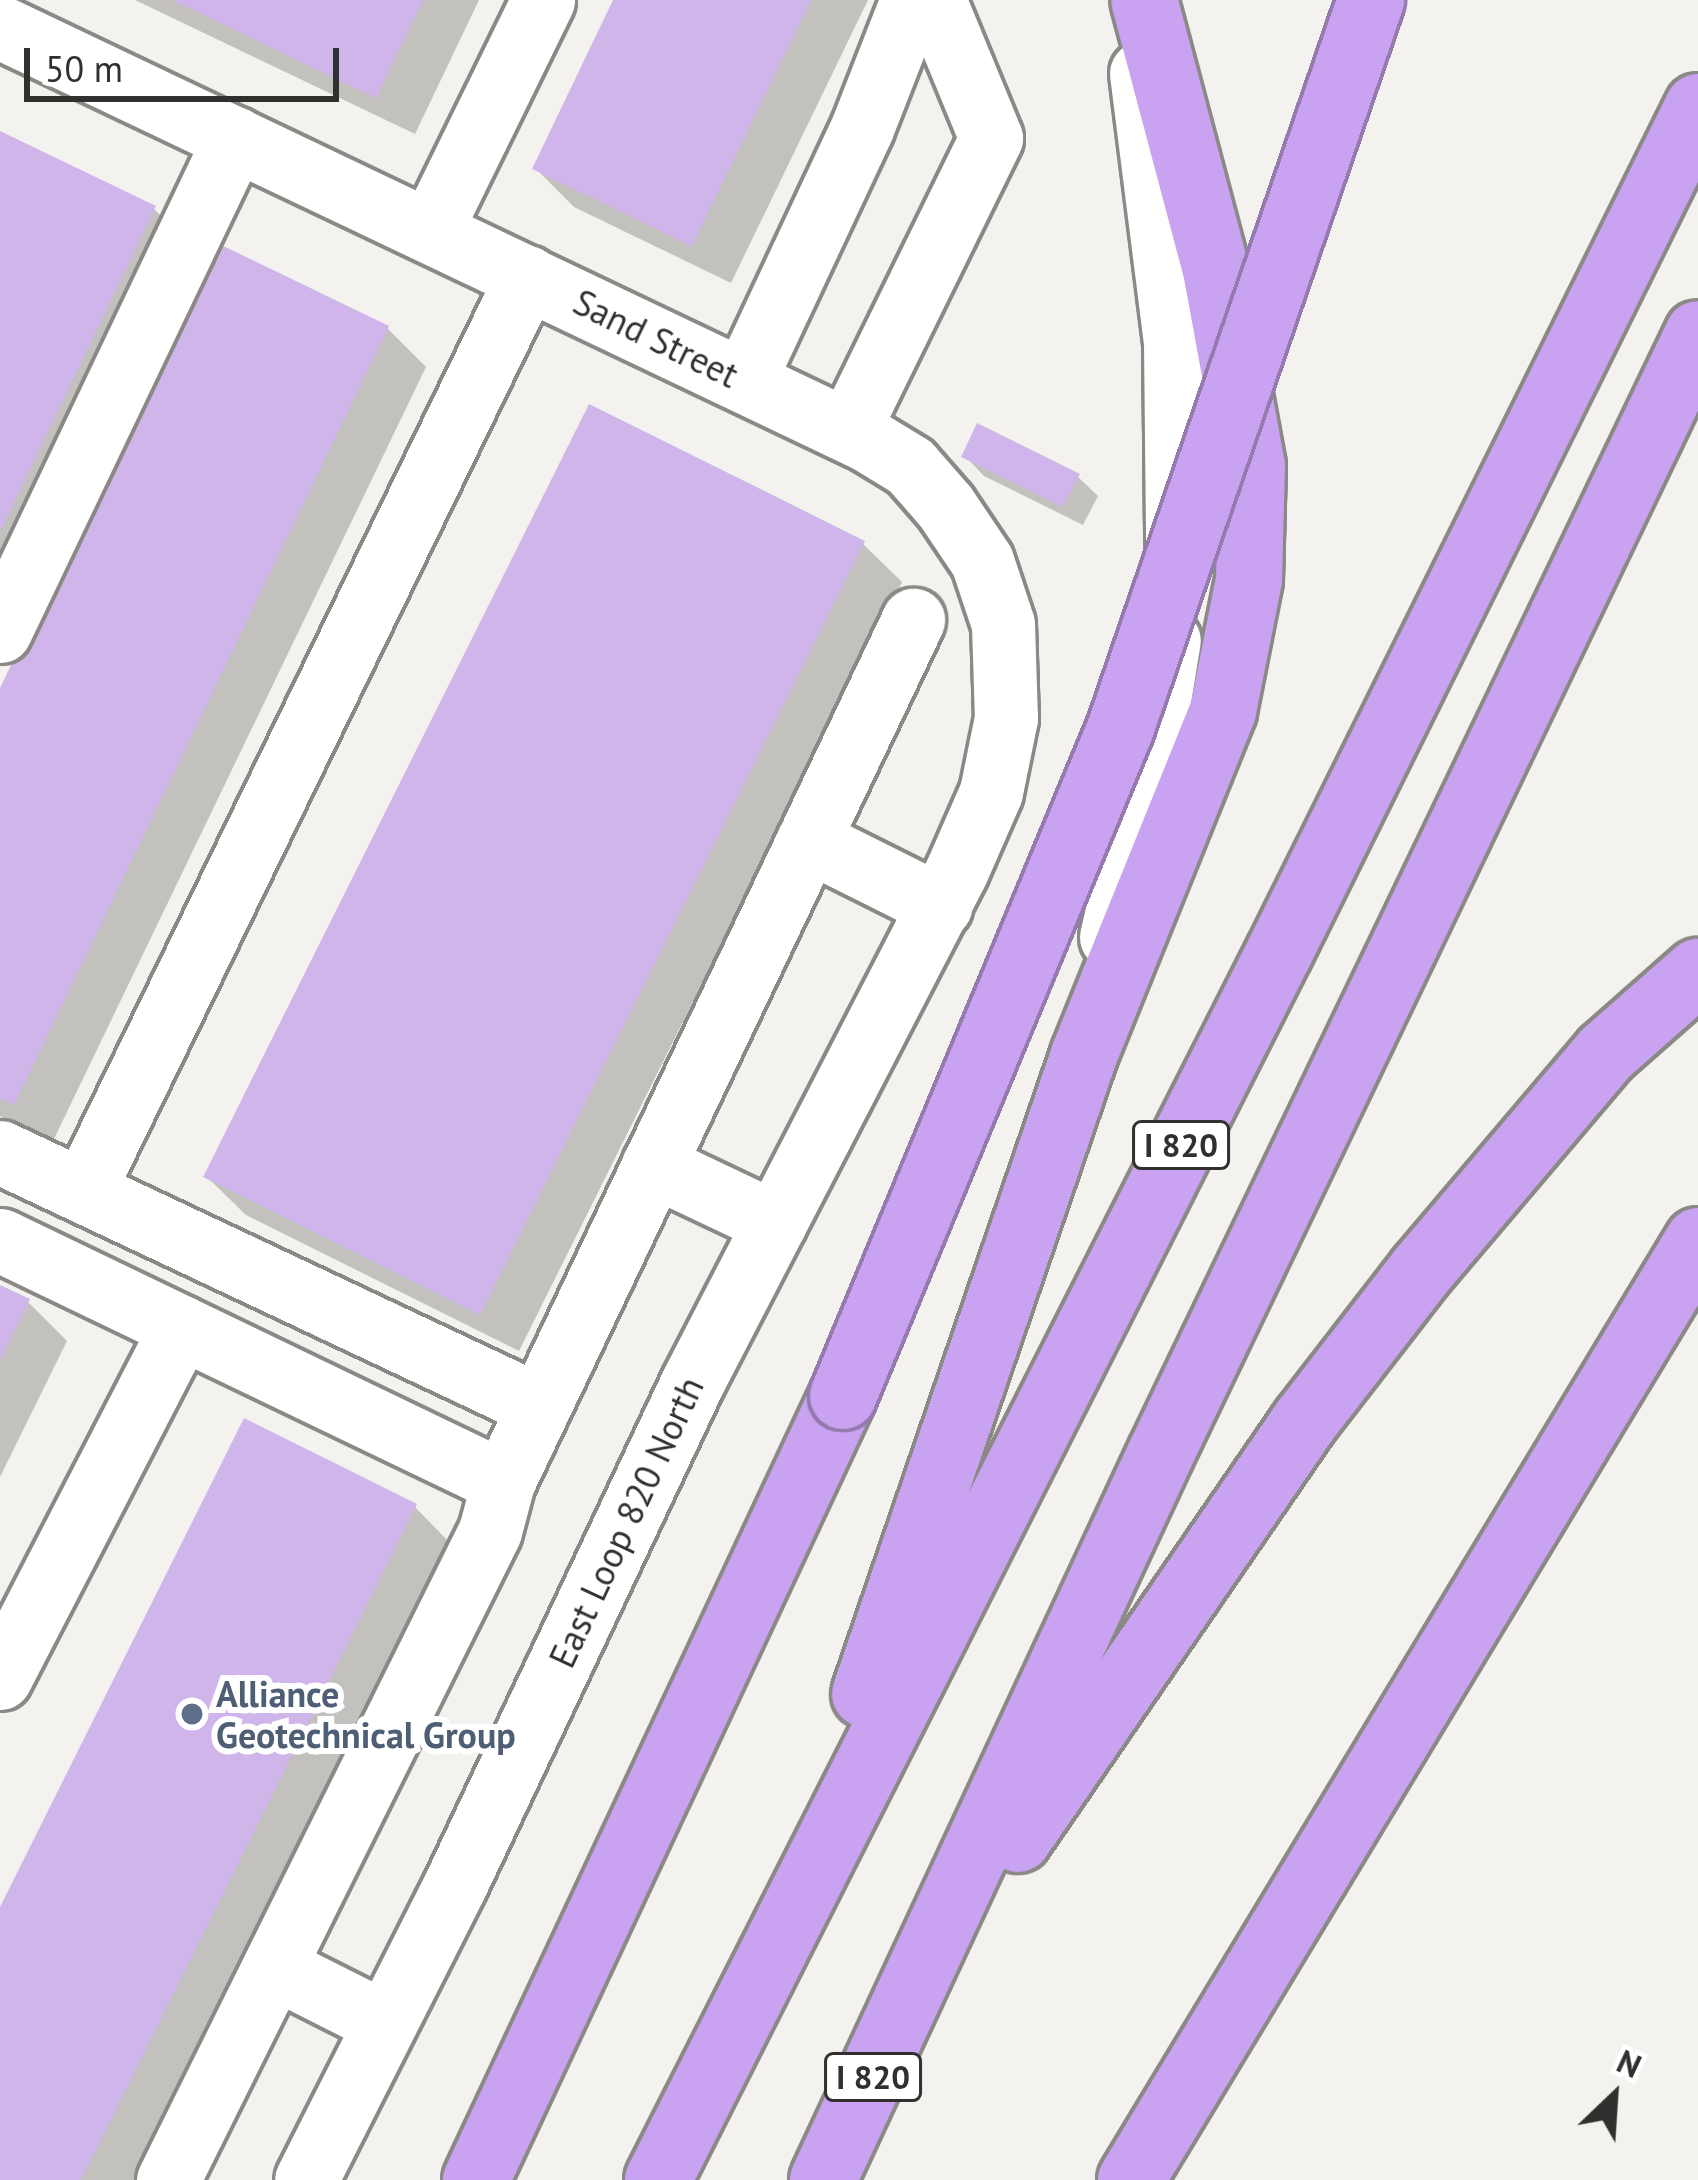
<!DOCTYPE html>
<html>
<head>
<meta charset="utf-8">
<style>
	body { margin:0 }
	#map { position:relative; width:1698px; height:2180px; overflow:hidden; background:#f4f2ee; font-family:"PT Sans",sans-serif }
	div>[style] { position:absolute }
	.shadow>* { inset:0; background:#0003 }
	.building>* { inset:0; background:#d0b5ea }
	.roads { filter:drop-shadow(3px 0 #8b8986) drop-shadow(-3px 0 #8b8986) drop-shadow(0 3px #8b8986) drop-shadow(0 -3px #8b8986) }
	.minor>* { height:63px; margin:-31.5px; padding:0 31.5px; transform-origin:31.5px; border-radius:31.5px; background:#fff }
	.highway>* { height:66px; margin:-33px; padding:0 33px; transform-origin:33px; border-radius:33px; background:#c9a2f1 }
	.bridges { filter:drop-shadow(3px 0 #947aad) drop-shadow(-3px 0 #947aad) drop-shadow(0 3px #947aad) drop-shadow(0 -3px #947aad) }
	.highway-bridge>* { height:66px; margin:-33px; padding:0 33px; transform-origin:33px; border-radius:33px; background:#c9a2f1 }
	.dots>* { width:33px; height:33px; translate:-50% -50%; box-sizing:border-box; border:6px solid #fff; border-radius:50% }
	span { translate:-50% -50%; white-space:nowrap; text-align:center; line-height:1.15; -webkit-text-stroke:12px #fff; paint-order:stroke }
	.shield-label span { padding:3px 9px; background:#fff; border:3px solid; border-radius:9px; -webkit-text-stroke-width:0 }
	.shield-label { font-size:33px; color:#31302f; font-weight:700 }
	.street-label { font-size:36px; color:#31302f }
	.service-label { font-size:36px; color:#4e5e75; font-weight:700 }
	.left { translate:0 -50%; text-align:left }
	.north { position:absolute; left:1554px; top:2036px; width:120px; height:120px; -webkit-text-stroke:9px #fff; paint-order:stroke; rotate:25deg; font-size:33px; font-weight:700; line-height:48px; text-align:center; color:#31302f }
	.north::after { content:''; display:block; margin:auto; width:42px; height:54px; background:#31302f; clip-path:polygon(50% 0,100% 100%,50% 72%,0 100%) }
	.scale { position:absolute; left:24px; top:48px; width:315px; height:54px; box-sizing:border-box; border:6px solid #31302f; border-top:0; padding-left:15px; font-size:36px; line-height:42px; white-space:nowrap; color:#31302f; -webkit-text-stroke:9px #fff; paint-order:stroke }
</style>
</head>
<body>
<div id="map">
	<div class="shadow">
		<i style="clip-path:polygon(135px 0,479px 0,415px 134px)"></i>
		<i style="clip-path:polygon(616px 0,868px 0,731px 283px,574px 207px,535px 168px)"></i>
		<i style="clip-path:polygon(0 134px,154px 209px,193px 247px,0 650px)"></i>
		<i style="clip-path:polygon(387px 328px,426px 367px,53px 1141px,0 1116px,0 695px)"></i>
		<i style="clip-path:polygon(965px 456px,1078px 477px,1098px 496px,1083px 525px,984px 476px)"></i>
		<i style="clip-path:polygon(863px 544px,902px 582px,519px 1351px,246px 1215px,207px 1177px)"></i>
		<i style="clip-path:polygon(0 1288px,28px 1302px,67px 1341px,0 1477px)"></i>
		<i style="clip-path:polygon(415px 1507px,453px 1546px,138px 2180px,0 2180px,0 1914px)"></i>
	</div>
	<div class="building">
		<i style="clip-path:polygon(172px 0,423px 0,376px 98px)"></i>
		<i style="clip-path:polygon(613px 0,811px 0,692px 246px,532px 169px)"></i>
		<i style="clip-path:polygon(0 131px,156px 206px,0 532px)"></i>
		<i style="clip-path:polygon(215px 242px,389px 326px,14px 1105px,0 1098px,0 688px)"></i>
		<i style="clip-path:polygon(589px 404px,865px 541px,480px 1315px,203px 1177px)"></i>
		<i style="clip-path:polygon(977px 423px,1080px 474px,1063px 507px,961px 457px)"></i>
		<i style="clip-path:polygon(0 1285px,30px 1299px,0 1361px)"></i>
		<i style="clip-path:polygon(244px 1418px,417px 1504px,81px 2180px,0 2180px,0 1907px)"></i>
	</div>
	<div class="roads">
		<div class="minor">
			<i style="left:0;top:27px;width:963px;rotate:25.47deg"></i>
			<i style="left:869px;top:441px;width:48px;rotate:31.4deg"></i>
			<i style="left:910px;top:466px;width:53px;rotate:48.8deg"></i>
			<i style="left:945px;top:506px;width:66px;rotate:56.1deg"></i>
			<i style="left:982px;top:561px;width:66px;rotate:71.6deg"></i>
			<i style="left:1003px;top:624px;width:94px;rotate:88.2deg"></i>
			<i style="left:1006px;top:718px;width:76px;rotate:101.5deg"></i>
			<i style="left:991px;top:792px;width:85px;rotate:113.6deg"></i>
			<i style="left:957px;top:870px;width:577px;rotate:117.32deg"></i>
			<i style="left:692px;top:1383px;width:555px;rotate:115.27deg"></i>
			<i style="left:455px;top:1885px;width:330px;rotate:116.8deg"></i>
			<i style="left:1141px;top:73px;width:270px;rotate:82.8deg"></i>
			<i style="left:1175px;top:341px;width:200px;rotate:89.4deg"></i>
			<i style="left:430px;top:231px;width:257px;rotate:-63.9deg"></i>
			<i style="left:744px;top:380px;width:278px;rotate:-64.9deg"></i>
			<i style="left:862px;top:128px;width:137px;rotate:-68.7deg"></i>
			<i style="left:848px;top:430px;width:325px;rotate:-63.9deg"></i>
			<i style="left:991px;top:138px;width:149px;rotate:-112.4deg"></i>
			<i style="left:0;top:631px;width:546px;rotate:-64.51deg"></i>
			<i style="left:808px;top:840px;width:148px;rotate:26.6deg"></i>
			<i style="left:1111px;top:937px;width:137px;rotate:-76.9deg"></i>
			<i style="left:1142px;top:804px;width:166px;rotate:-80.7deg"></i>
			<i style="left:0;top:1152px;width:596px;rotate:25.23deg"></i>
			<i style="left:653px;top:1165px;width:135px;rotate:25.4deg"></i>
			<i style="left:83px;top:1191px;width:1016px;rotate:-64.09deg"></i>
			<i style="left:0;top:1240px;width:558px;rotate:25.69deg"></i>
			<i style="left:0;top:1678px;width:395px;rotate:-62.7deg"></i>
			<i style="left:274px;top:1967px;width:124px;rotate:26.8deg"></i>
			<i style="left:168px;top:2180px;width:724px;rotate:-63.61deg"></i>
			<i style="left:490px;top:1531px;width:51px;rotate:-75.1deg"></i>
			<i style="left:503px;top:1482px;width:955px;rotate:-64.56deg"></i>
		</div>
		<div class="highway">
			<i style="left:865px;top:1694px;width:675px;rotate:-71.08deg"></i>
			<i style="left:1084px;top:1055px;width:371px;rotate:-68deg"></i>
			<i style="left:1223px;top:711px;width:134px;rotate:-78.8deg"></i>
			<i style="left:1249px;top:580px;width:114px;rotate:-88.5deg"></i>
			<i style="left:1252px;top:466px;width:199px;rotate:-100.4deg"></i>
			<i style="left:1216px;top:270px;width:279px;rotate:-104.9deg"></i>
			<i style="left:1018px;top:1839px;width:507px;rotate:-55.53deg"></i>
			<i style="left:1305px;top:1421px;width:190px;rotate:-52.3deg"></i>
			<i style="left:1421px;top:1271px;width:286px;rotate:-49.7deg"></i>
			<i style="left:1606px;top:1053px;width:123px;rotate:-41.4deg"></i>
			<i style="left:476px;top:2180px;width:866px;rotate:-64.92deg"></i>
			<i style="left:658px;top:2180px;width:1375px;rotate:-63.16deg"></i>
			<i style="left:1279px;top:953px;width:944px;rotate:-63.65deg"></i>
			<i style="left:823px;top:2180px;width:802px;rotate:-65.07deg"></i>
			<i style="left:1161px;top:1453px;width:1241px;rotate:-64.36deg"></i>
			<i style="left:1131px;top:2180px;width:1097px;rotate:-58.87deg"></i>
		</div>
	</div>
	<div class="bridges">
		<div class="highway-bridge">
			<i style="left:843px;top:1396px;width:724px;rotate:-67.43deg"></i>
			<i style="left:1121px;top:727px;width:769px;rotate:-71.02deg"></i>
		</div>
	</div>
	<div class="dots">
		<i style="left:192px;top:1714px;background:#5c6f8a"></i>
	</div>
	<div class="shield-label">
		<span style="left:1181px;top:1145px">I 820</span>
		<span style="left:873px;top:2077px">I 820</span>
	</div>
	<div class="street-label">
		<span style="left:656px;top:338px;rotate:26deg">Sand Street</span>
		<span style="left:626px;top:1522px;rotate:-65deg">East Loop 820 North</span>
	</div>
	<div class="service-label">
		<span class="left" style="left:216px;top:1714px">Alliance<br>Geotechnical Group</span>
	</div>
	<div class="north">N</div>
	<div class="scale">50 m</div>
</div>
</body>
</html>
